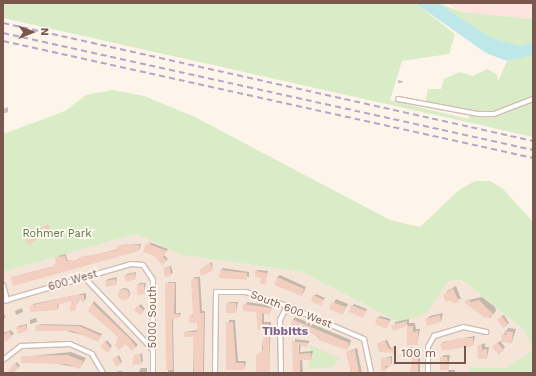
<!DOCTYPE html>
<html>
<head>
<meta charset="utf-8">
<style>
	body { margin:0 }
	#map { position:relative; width:536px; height:376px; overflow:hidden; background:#fdf4ea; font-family:"Work Sans",sans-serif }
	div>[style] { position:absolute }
	.residential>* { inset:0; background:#f5e5d8 }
	.commercial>* { inset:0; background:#fde4de }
	.green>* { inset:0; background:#daecc7 }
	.water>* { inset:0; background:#bde7e8 }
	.shadow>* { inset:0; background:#0003 }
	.round { border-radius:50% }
	.building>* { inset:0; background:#f3cfc1 }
	.roads { filter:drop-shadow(1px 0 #d3bcb1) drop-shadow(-1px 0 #d3bcb1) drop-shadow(0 1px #d3bcb1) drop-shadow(0 -1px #d3bcb1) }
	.minor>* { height:4px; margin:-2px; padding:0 2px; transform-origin:2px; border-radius:2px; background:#fff }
	.rail>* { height:1.5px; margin-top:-0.75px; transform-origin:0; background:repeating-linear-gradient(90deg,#b5a6c9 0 6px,transparent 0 10px) }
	span { translate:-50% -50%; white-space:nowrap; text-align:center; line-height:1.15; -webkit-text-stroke:3.5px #fff8f1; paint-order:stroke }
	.park-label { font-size:11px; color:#577a40 }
	.street-label { font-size:11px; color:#79574c }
	.neighbourhood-label { font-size:12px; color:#7f6495; font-weight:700 }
	.frame { position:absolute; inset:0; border:4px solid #79574c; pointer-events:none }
	.north { position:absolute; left:12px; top:12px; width:40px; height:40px; -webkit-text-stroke:3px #fff8f1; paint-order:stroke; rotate:89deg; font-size:11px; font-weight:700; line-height:16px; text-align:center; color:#79574c }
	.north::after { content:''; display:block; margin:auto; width:14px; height:18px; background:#79574c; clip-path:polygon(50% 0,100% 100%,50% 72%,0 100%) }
	.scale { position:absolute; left:394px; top:346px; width:72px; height:18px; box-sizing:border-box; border:2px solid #79574c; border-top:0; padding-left:5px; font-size:12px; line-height:14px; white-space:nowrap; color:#79574c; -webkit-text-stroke:3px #fff8f1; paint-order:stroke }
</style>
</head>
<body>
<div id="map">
	<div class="residential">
		<i style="clip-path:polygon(136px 234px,182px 255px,302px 272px,398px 322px,426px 313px,448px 281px,462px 280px,523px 329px,533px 350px,506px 368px,469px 367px,469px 373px,3px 373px,3px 272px)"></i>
	</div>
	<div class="commercial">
		<i style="clip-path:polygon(445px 3px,533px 3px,533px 19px,462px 12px)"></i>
	</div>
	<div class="green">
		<i style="clip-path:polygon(3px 3px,415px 3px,455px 34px,449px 54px,402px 61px,390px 100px,468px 119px,472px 110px,425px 103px,428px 89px,441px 89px,444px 79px,460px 72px,473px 76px,487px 69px,497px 74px,498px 81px,507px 61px,533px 55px,533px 137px,3px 18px)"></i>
		<i style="clip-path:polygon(438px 3px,462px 12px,533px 19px,533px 42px,522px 46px,490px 38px)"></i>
		<i style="clip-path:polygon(113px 90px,144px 96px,195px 117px,390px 220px,420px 227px,459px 190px,475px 181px,490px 181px,502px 188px,533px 222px,533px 373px,469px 373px,469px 367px,506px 368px,533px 350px,523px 329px,462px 280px,448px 281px,426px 314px,398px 322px,302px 272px,182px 255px,136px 234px,3px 272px,3px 134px,65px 111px,86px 95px)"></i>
		<i style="clip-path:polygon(310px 345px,340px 358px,332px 367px,308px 369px)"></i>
	</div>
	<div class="water">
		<i style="clip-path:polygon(415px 3px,438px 3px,491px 38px,522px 46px,533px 42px,533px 55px,507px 61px,486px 53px)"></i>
	</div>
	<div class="shadow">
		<i style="clip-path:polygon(398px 80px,403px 81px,402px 83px,398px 83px)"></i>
		<i style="clip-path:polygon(8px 107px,8px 112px,3px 114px,3px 109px)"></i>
		<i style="clip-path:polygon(149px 242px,168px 249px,164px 255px,168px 259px,162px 264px)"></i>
		<i style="clip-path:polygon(141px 244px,139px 250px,12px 277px,55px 266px,58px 256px,66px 254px,67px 260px,73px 261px,118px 249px,120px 245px)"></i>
		<i style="clip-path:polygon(212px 262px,213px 269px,200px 270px,202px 268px)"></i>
		<i style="clip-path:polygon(171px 266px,173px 273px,166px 276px,164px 268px)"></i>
		<i style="clip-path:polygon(223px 268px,249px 272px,249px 277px,221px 270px)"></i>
		<i style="clip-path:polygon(258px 270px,268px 271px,265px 283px,256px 271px)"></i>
		<i style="clip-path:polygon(136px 272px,135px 278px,125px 276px,127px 274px)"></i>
		<i style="clip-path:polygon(280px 275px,306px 287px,304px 292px,302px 295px,277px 277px)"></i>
		<i style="clip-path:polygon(117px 277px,116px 284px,106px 281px,108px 279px)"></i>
		<i style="clip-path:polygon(194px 277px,200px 277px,202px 311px,205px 311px,204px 373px,193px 373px,194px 336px,185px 332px,198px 330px,198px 322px,190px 316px,194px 314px)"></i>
		<i style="clip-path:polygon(168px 282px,176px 282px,176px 313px,181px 313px,179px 317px,173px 318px,174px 373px,168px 373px)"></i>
		<i style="clip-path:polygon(140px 283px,146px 283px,144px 293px,138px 285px)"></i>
		<i style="clip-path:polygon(456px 286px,461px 299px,447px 301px,447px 291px)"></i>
		<i class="round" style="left:118.5px;top:287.5px;width:11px;height:11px"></i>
		<i style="clip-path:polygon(86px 293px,86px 300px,80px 298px,74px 310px,72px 300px,59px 303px,58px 309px,32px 311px,33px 304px)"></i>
		<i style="clip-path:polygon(316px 294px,325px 298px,321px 304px,314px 296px)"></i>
		<i style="clip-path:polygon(482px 297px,495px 307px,496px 311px,490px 318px,468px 300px)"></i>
		<i style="clip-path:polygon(336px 299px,348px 304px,343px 313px,331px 308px)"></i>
		<i style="clip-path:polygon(94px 301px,138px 345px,132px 350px,90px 311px)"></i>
		<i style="clip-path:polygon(229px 302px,238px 302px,236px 312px,227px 312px)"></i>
		<i style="clip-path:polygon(247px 302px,273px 306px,270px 313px,264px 312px,264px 322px,271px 322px,269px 369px,260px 369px,264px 329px,257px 311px,244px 310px)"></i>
		<i style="clip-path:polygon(141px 304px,145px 309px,140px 314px,135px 310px)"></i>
		<i style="clip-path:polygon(354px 304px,367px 309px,363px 317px,352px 306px)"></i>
		<i style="clip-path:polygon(22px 308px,23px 312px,16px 315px,15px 311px)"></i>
		<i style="clip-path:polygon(3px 313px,6px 317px,3px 319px)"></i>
		<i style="clip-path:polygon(443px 313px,441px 322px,427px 319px,430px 316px)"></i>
		<i style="clip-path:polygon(504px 315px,509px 323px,507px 324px,500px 317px)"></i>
		<i style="clip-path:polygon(380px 316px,391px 319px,386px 328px,378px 318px)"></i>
		<i style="clip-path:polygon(295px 317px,351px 340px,349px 346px,347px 348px,325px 342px,293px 320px)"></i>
		<i style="clip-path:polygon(36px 318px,37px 322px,30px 324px,30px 320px)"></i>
		<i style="clip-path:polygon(409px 319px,409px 323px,415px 323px,416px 329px,420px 329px,417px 344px,408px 344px,408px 325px,394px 329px,395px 322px)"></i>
		<i style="clip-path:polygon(229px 320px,235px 320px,238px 361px,246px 361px,244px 369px,227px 369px)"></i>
		<i style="clip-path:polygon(27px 324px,27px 330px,17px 328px,19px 326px)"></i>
		<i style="clip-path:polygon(38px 324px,81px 325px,102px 334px,99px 339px)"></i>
		<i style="clip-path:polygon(508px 328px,516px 329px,512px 342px,503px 335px)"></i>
		<i style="clip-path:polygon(11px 330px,14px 334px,3px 340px,3px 333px)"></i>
		<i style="clip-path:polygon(475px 336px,473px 345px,441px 345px,443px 342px)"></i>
		<i style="clip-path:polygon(295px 339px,310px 341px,306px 346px,301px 344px,300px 352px,313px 351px,311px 359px,302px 359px,303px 373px,294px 373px)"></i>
		<i style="clip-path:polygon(107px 340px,112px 346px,107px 352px,102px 346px)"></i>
		<i style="clip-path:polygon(387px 340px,391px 348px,396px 347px,395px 352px,380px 351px,378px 343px)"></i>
		<i style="clip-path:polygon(500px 341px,505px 347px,499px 354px,493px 347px)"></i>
		<i style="clip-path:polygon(485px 343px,485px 347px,489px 347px,487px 358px,478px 346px)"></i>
		<i style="clip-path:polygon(412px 347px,412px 354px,410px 355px,404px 349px)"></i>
		<i style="clip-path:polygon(357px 348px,362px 373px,335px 373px,351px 372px,347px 352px)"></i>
		<i style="clip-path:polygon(71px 352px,86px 358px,80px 368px,22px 357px)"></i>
		<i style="clip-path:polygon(415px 352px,420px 352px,420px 373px,410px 373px)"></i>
		<i style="clip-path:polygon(142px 353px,143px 361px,141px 363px,135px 356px)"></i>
		<i style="clip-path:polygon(119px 355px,122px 362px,121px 363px,115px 358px)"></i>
		<i style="clip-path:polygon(444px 355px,450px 355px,448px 369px,441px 358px)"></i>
		<i style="clip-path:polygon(392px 356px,392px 363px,385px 370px,382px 359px)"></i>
		<i style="clip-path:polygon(17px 362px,20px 366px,12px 373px,9px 370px)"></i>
		<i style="clip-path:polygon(141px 368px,147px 368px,147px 373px,138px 373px)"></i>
		<i style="clip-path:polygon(449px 370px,455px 370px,455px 373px,447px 373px)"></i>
		<i style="clip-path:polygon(118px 371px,122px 371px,122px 373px,117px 373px)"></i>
		<i style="clip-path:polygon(388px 372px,400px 372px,400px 373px,387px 373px)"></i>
	</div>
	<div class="building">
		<i style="clip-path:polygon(47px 224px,51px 230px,29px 245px,25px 239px)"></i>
		<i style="clip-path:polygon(146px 243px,167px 251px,163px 257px,167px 261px,162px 265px,154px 256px,143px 252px)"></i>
		<i style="clip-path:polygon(126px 244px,139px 245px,139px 251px,13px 286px,11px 277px,52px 267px,56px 264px,55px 257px,65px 256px,66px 261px,80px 260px,79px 257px,118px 250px,117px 246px)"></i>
		<i style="clip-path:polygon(210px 263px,214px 270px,202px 276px,199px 270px)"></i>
		<i style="clip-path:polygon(170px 267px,171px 276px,165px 277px,163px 268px)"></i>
		<i style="clip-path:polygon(220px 270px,247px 273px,247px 280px,219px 278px)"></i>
		<i style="clip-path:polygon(255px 271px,267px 273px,266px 284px,260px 284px,261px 278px,255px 277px)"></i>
		<i style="clip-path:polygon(134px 273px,136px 279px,126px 282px,124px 276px)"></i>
		<i style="clip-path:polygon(277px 277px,304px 289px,302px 296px,274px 285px)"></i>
		<i style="clip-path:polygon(198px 278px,200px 313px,204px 313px,203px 373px,194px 373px,193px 337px,184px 337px,184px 332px,197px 332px,197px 323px,189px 323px,189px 316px,193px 316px,191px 279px)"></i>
		<i style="clip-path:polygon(115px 279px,117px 285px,106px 287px,105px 281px)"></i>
		<i style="clip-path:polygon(165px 283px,175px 283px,174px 314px,179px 314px,179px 318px,172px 319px,173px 370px,166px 370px)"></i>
		<i style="clip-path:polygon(144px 284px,145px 294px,137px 295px,137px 285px)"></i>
		<i style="clip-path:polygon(453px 288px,459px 302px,453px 304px,452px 300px,446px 302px,443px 295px)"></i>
		<i class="round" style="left:117.5px;top:288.5px;width:11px;height:11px"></i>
		<i style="clip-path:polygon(73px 295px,84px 295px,84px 303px,79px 298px,75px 311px,70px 311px,71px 301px,57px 305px,58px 310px,31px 312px,29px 306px)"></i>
		<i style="clip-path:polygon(313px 295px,324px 300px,321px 306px,311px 301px)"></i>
		<i style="clip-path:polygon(468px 299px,471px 302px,479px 300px,494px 315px,485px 318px,464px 302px)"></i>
		<i style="clip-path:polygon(332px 302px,346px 307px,343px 315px,329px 309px)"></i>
		<i style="clip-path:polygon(92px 303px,130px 339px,136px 347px,132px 351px,125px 344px,119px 350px,115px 346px,118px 337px,88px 311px)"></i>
		<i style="clip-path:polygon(226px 303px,236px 303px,236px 313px,226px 313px)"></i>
		<i style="clip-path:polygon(243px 304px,272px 308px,270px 315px,262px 313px,262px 324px,269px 324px,270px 373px,256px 373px,256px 355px,263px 350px,263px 330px,258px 330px,256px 312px,243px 311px)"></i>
		<i style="clip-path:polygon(138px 305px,144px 311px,140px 315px,134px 310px)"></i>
		<i style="clip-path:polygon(351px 305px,366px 311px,363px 318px,349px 312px)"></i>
		<i style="clip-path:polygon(440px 315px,441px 322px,427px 326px,425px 319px)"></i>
		<i style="clip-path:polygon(502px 316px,508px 325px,503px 328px,497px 319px)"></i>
		<i style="clip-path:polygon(377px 317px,390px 321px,386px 329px,375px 324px)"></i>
		<i style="clip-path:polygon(292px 319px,349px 343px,347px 350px,318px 340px,319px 337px,311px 333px,291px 332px)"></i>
		<i style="clip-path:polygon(407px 321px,407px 326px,413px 326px,413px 332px,418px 331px,418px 345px,407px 345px,407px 326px,393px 331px,391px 325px)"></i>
		<i style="clip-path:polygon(226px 322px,233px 322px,236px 363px,244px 363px,244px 370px,226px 370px)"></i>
		<i style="clip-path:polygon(26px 325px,27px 331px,18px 334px,16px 328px)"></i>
		<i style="clip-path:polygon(36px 325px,79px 326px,101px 336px,98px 342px,73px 331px,35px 331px)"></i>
		<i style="clip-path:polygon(9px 331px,12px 337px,5px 342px,3px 335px)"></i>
		<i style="clip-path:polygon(504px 331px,513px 332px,512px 343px,501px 342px,502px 334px,507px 335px)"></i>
		<i style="clip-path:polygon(459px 338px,473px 338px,473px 346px,442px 351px,440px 344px)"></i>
		<i style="clip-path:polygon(105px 341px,111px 349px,107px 353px,100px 346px)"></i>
		<i style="clip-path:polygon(292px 341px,308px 343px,306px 348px,299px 344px,299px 354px,311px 353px,312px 360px,300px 360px,300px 373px,293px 373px)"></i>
		<i style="clip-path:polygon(385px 341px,389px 349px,394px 348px,395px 353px,379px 352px,377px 343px)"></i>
		<i style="clip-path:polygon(497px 342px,504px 350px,499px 355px,492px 347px)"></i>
		<i style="clip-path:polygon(482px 345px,482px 350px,487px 349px,487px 359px,478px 359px,477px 346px)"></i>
		<i style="clip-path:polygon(403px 348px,410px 348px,410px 356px,403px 356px)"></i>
		<i style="clip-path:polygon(355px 350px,359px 373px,352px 373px,347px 359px,346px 352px)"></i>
		<i style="clip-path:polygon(140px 354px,142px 364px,132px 365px,134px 355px)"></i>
		<i style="clip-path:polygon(412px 354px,418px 354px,418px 373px,411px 373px)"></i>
		<i style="clip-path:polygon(67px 355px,83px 361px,80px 369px,66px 364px,21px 363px,21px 356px)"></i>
		<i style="clip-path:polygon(117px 356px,121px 364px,116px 367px,112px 359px)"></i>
		<i style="clip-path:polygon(440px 357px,447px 357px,449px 370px,440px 370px)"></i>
		<i style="clip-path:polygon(381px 358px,391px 358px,391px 366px,385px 366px,386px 371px,381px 371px)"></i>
		<i style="clip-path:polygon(15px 363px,19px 368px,10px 373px,8px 370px)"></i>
	</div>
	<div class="roads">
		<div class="minor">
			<i style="left:398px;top:99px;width:81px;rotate:10.6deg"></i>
			<i style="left:478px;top:114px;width:16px"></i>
			<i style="left:494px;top:114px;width:42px;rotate:-21deg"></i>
			<i style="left:85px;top:278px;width:99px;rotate:46.6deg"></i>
			<i style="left:3px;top:285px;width:16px;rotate:75deg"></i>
			<i style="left:3px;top:301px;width:133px;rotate:-16.1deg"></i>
			<i style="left:131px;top:264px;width:12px;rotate:5deg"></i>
			<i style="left:143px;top:265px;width:18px;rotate:56deg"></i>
			<i style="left:153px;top:280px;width:93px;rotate:90deg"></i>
			<i style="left:3px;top:360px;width:23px;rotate:-38deg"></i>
			<i style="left:21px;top:346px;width:49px;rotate:-2.3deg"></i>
			<i style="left:70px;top:344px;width:24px;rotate:24deg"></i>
			<i style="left:92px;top:354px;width:22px;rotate:60deg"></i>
			<i style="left:215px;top:373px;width:81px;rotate:-89.3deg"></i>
			<i style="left:216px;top:292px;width:30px"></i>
			<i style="left:246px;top:292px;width:43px;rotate:18.9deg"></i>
			<i style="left:287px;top:306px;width:84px;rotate:23.2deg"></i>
			<i style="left:364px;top:339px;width:35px;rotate:78deg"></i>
			<i style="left:281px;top:373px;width:53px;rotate:-91.1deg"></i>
			<i style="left:280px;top:320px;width:16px;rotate:-63deg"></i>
			<i style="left:428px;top:373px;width:26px;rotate:-90deg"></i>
			<i style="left:428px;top:347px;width:13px;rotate:-61deg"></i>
			<i style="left:434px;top:336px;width:30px;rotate:-17deg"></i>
			<i style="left:463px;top:327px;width:24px;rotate:12deg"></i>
		</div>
	</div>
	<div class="rail">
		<i style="left:3px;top:23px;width:543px;rotate:12.55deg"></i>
		<i style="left:3px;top:33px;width:543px;rotate:12.45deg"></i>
		<i style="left:3px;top:41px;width:543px;rotate:12.45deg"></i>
	</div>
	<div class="park-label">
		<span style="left:57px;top:234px">Rohmer Park</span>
	</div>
	<div class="street-label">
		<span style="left:73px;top:281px;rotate:-16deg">600 West</span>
		<span style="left:291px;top:310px;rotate:21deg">South 600 West</span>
		<span style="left:153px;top:317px;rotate:-90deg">5000 South</span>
	</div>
	<div class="neighbourhood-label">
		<span style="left:285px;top:332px">Tibbitts</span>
	</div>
	<div class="frame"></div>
	<div class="north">N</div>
	<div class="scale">100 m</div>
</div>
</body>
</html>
